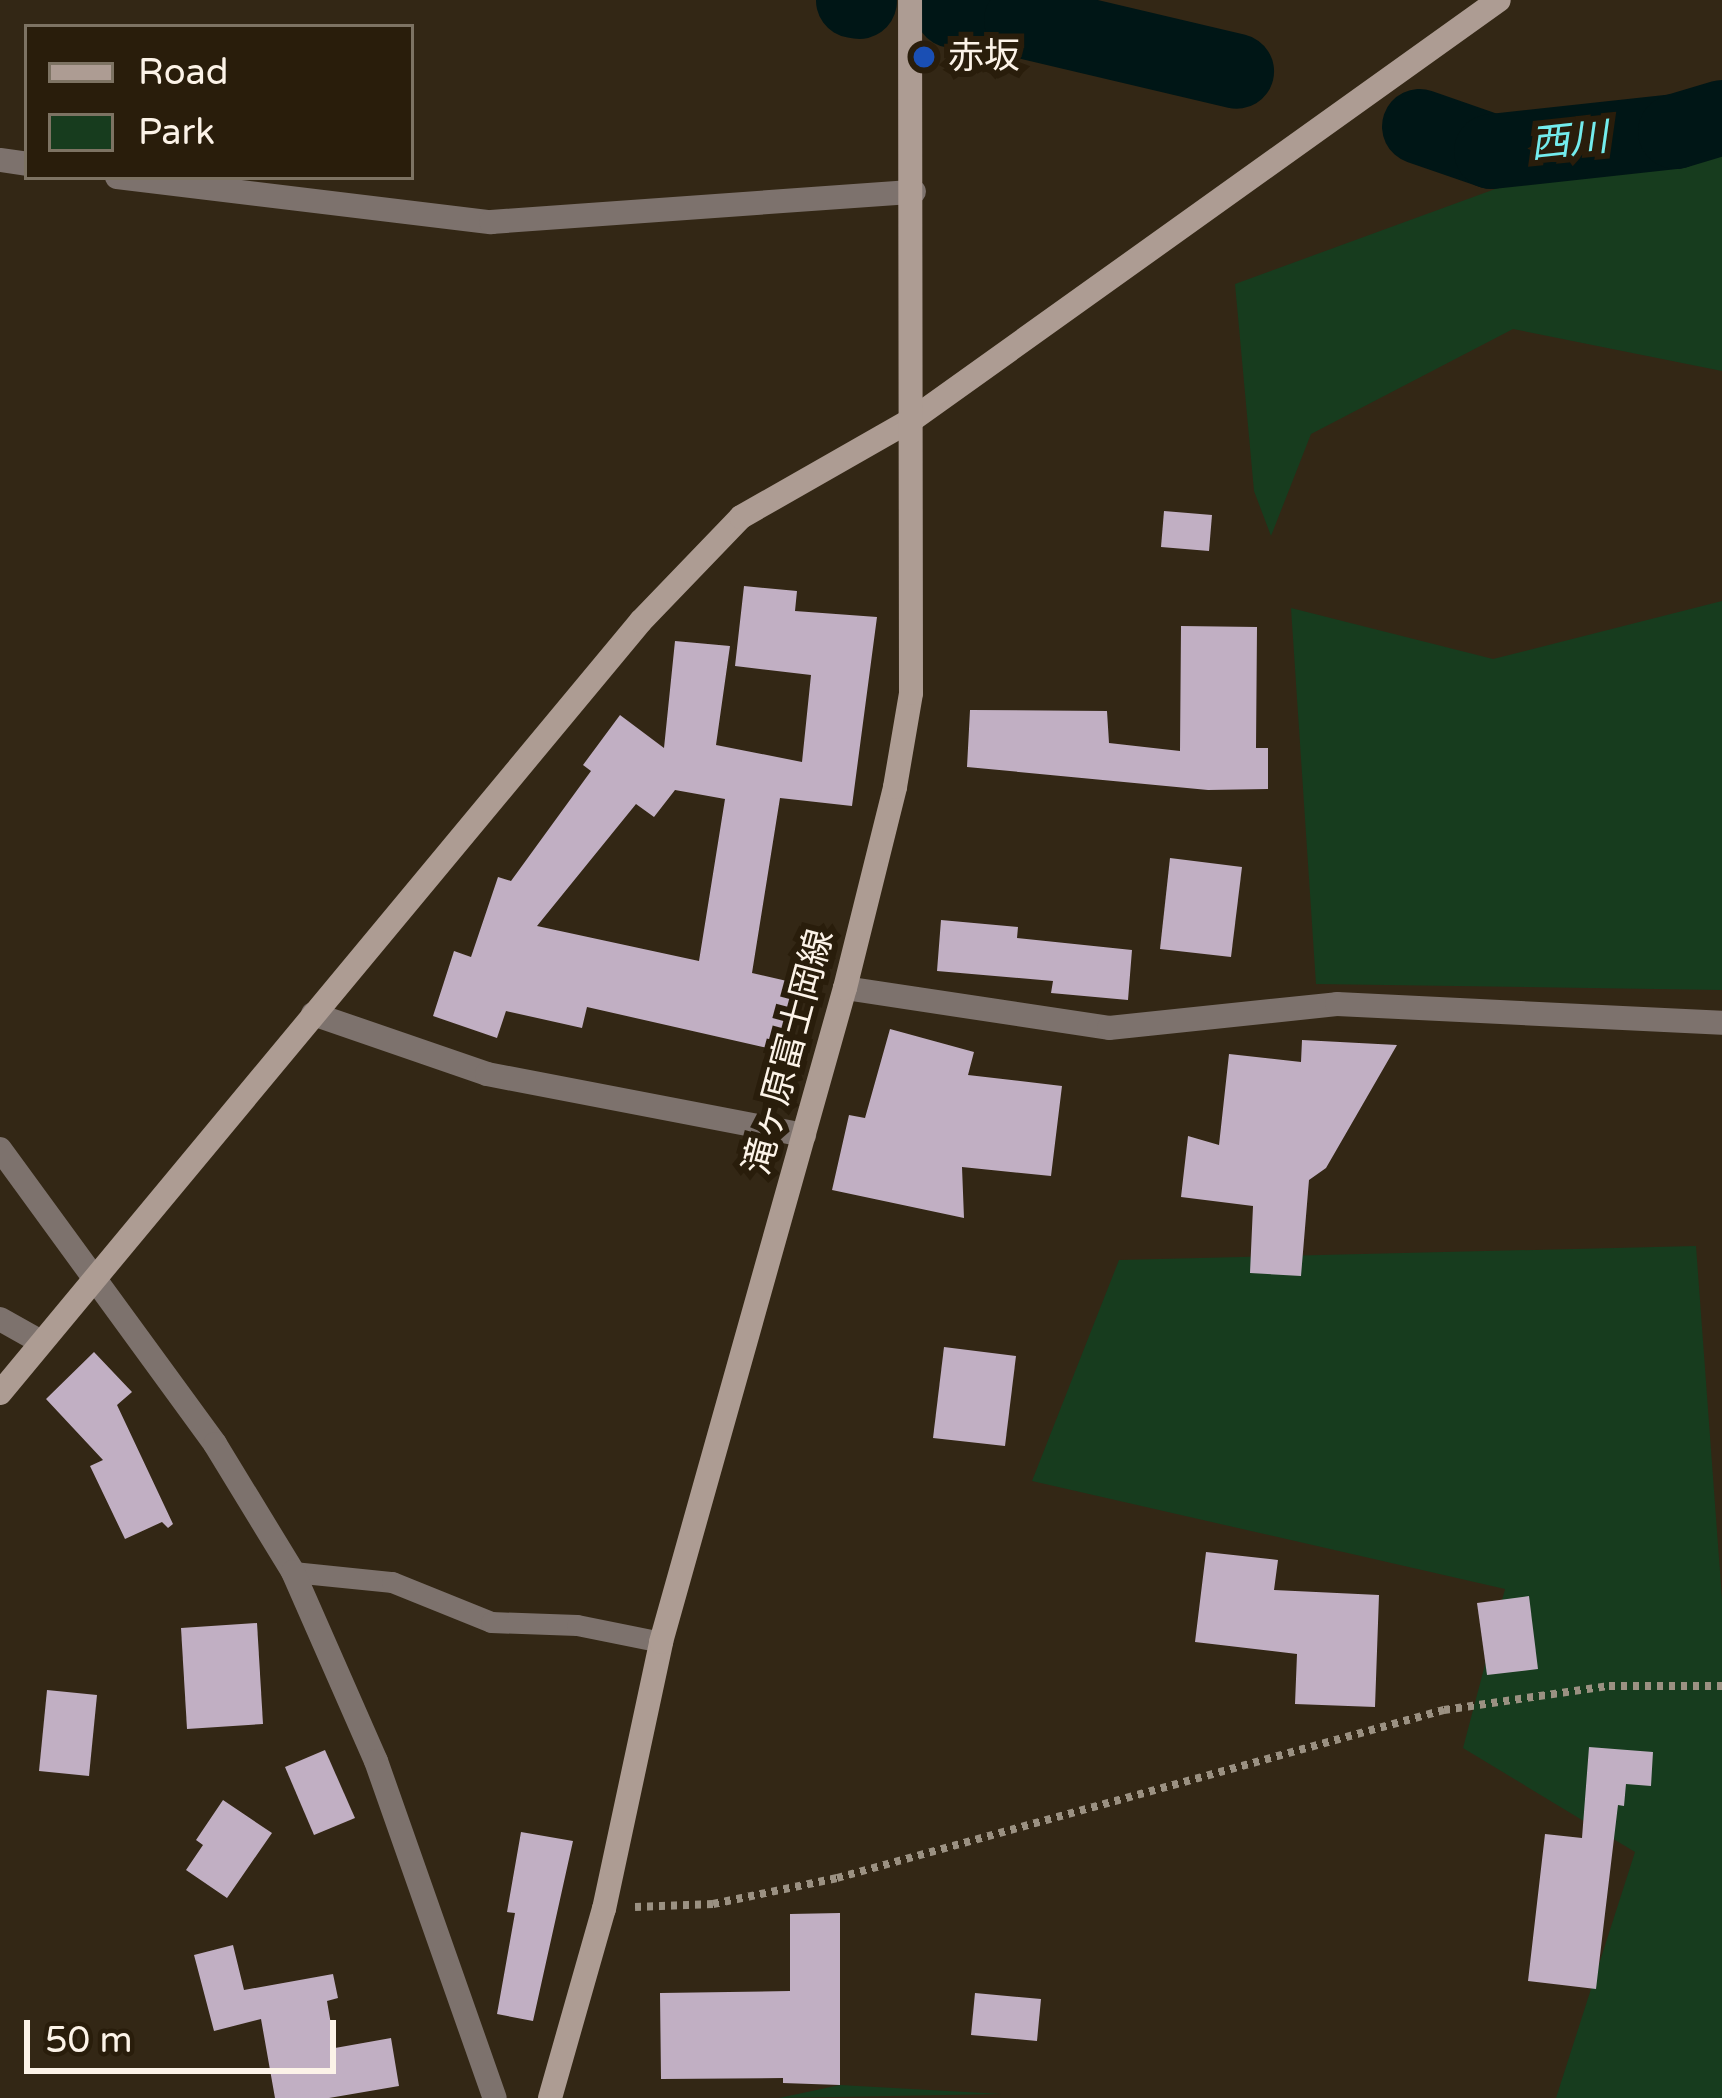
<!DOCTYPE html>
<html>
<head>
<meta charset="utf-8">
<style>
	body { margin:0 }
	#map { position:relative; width:1722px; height:2098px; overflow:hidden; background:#332715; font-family:"Varela Round","Noto Sans JP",sans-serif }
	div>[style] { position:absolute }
	.green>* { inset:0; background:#173c1e }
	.river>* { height:75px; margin:-37.5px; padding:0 37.5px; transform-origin:37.5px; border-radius:37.5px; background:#001616 }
	.building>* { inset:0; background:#c1afc3 }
	.path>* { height:8px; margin-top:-4px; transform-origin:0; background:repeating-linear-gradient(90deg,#9b9182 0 6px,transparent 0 12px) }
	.lane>* { height:21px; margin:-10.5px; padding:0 10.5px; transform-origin:10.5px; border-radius:10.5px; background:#7d726d }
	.street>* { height:24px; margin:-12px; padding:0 12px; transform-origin:12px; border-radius:12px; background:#7d726d }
	.secondary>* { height:24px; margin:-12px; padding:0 12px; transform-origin:12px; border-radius:12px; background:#ad9c93 }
	.dots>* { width:33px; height:33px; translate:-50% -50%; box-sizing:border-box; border:6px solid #291d0b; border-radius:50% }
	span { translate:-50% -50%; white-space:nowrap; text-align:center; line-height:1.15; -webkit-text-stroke:12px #291d0b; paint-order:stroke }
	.poi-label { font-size:36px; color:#fcf3e8 }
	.left { translate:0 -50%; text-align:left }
	.street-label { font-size:36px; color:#fcf3e8 }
	.water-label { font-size:39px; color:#73eced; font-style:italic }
	.legend { position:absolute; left:24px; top:24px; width:390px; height:156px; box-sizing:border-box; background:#291d0b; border:3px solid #7d7363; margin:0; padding:15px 21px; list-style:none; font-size:36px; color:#fcf3e8 }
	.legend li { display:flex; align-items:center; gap:24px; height:60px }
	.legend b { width:60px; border:3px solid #7d7363 }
	.scale { position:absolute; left:24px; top:2020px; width:312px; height:54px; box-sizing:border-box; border:6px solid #fcf3e8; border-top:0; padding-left:15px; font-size:36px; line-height:42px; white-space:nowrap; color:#fcf3e8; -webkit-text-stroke:9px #291d0b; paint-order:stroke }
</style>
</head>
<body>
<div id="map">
	<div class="green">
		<i style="clip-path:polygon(1722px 106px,1722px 371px,1513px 329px,1311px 434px,1271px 536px,1254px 491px,1235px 284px)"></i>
		<i style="clip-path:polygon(1722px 601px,1722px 990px,1316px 984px,1291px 608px,1493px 659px)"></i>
		<i style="clip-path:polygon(1696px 1246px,1722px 1599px,1722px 2098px,1556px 2098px,1635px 1852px,1463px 1748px,1505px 1589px,1032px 1481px,1119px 1260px)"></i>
		<i style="clip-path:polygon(840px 2085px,1002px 2094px,779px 2098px)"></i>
	</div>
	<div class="river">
		<i style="left:853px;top:0;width:6px;rotate:9deg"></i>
		<i style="left:952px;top:10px;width:70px;rotate:8.2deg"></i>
		<i style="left:1021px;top:20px;width:221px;rotate:13.3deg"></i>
		<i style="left:1419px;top:126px;width:76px;rotate:19.1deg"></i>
		<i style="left:1491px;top:151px;width:185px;rotate:-6.2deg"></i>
		<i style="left:1675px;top:131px;width:49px;rotate:-16.6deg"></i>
	</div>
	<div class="building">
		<i style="clip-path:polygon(1164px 511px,1212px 515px,1209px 551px,1161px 547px)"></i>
		<i style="clip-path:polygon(evenodd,744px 586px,797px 591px,795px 611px,877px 617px,852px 806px,780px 798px,752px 973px,800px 984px,785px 1052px,587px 1007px,582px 1028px,506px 1011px,497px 1038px,433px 1016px,454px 951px,471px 957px,498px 877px,511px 881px,591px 771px,583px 765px,620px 715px,664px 748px,675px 641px,730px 646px,716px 745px,802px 762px,811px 675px,735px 666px,744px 586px,675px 790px,725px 799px,699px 961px,537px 926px,636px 804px,654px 817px,675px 790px)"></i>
		<i style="clip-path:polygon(1181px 626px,1257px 627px,1256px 748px,1268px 748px,1268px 789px,1208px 790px,967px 767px,970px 710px,1107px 711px,1109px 743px,1180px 751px)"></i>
		<i style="clip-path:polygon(1170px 858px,1242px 867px,1231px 957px,1160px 949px)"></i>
		<i style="clip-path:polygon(941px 920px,1018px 927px,1017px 938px,1132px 950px,1128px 1000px,1051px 993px,1053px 981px,937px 971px)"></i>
		<i style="clip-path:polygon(890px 1029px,974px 1052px,968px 1075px,1062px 1086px,1051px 1176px,962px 1167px,964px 1218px,832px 1190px,849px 1115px,865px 1118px)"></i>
		<i style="clip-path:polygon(1302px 1040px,1397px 1045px,1326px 1168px,1309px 1180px,1301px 1276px,1250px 1273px,1253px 1206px,1181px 1197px,1188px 1136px,1219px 1145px,1229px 1054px,1301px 1062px)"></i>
		<i style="clip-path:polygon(944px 1347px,1016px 1356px,1005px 1446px,933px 1438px)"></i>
		<i style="clip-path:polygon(94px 1352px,132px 1392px,117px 1405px,173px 1524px,168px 1528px,162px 1522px,125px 1539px,90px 1466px,103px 1460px,46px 1399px)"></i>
		<i style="clip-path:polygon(1206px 1552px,1278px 1560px,1274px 1590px,1379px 1595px,1375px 1707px,1295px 1704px,1297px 1654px,1195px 1642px)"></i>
		<i style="clip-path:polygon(1529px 1596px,1538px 1669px,1487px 1675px,1477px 1603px)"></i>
		<i style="clip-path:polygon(257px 1623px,263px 1724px,187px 1729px,181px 1628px)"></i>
		<i style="clip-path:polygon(47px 1690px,97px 1695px,89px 1776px,39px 1771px)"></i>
		<i style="clip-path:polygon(1589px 1747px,1653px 1752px,1651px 1786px,1626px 1784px,1624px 1806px,1618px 1805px,1596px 1989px,1528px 1981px,1545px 1834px,1582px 1838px)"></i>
		<i style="clip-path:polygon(325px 1750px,355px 1818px,314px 1835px,285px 1767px)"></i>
		<i style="clip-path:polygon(223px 1800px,272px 1833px,227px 1898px,186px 1870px,203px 1845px,196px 1840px)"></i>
		<i style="clip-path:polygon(521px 1832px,573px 1841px,533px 2021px,497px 2014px,515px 1913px,507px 1912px)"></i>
		<i style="clip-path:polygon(840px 1913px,840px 2085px,783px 2083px,783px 2078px,661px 2079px,660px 1993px,790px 1991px,790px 1914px)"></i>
		<i style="clip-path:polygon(233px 1945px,244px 1990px,333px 1974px,338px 1998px,327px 2001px,335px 2048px,391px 2038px,399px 2086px,329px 2098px,275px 2098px,261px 2019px,214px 2031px,194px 1955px)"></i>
		<i style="clip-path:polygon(975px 1993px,1041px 1999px,1037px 2041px,971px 2035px)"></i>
	</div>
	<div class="path">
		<i style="left:635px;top:1907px;width:78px;rotate:-2.2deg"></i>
		<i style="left:713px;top:1904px;width:127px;rotate:-11.8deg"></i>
		<i style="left:837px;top:1878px;width:630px;rotate:-15.47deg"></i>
		<i style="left:1444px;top:1710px;width:167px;rotate:-8.3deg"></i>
		<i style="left:1609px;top:1686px;width:113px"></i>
	</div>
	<div class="lane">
		<i style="left:293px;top:1572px;width:100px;rotate:5.8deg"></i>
		<i style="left:392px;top:1582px;width:107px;rotate:22deg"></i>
		<i style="left:491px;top:1622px;width:86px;rotate:2deg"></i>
		<i style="left:577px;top:1625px;width:86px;rotate:11.4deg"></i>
	</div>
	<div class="street">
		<i style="left:0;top:160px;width:27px;rotate:8deg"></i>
		<i style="left:117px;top:177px;width:377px;rotate:6.9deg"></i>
		<i style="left:491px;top:222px;width:424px;rotate:-4.1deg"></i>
		<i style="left:845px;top:988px;width:267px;rotate:8.6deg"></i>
		<i style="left:1109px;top:1028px;width:229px;rotate:-6deg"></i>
		<i style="left:1337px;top:1004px;width:385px;rotate:2.8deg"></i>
		<i style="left:313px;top:1014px;width:184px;rotate:19deg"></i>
		<i style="left:487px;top:1074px;width:323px;rotate:10.9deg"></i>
		<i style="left:0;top:1149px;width:365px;rotate:53.9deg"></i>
		<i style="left:215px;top:1444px;width:150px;rotate:58.6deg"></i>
		<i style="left:293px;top:1572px;width:206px;rotate:66.3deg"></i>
		<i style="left:376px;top:1761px;width:357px;rotate:70.6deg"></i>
		<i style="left:0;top:1319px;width:47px;rotate:29.3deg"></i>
	</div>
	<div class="secondary">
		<i style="left:0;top:1393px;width:1003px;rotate:-50.3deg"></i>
		<i style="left:641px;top:621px;width:144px;rotate:-46.1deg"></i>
		<i style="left:741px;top:517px;width:198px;rotate:-29.7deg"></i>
		<i style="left:913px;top:419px;width:720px;rotate:-35.57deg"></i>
		<i style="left:550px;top:2098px;width:197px;rotate:-74.1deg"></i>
		<i style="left:604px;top:1909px;width:273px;rotate:-77.9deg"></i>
		<i style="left:661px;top:1642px;width:679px;rotate:-74.29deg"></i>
		<i style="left:845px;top:988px;width:207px;rotate:-76deg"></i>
		<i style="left:895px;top:787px;width:95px;rotate:-80.3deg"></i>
		<i style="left:911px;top:693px;width:693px;rotate:-90.08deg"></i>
	</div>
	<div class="dots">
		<i style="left:924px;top:57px;background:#1a4fb4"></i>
	</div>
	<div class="poi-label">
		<span class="left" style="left:948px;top:57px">赤坂</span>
	</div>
	<div class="street-label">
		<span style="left:789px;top:1052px;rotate:-75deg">滝ヶ原富士岡線</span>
	</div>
	<div class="water-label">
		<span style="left:1569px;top:142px;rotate:-6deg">西川</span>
	</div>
	<ul class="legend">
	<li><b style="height:15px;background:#ad9c93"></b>Road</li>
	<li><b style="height:33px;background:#173c1e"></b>Park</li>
	</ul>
	<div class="scale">50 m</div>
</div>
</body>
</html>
